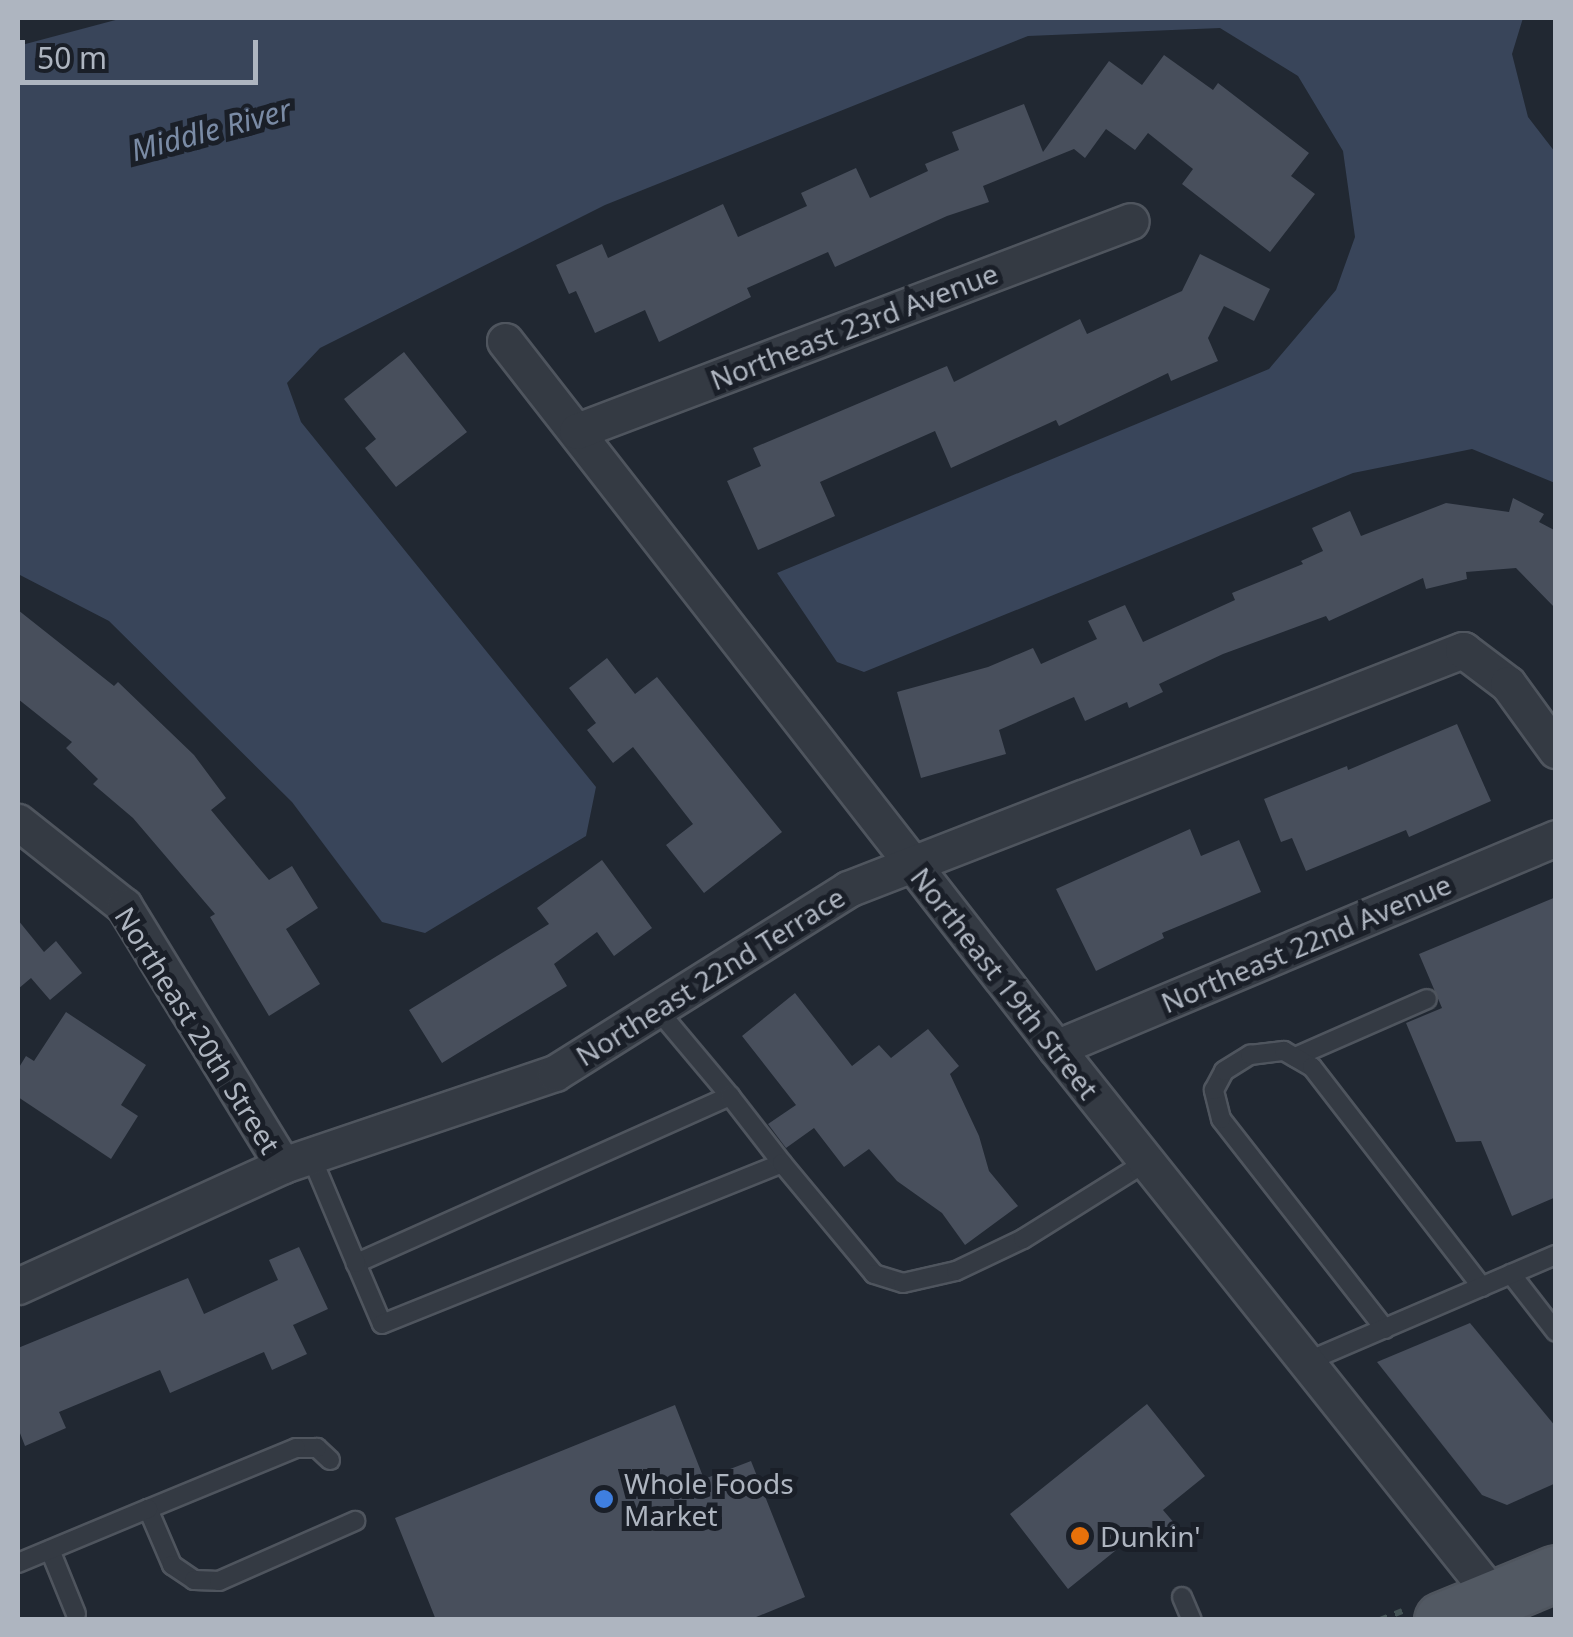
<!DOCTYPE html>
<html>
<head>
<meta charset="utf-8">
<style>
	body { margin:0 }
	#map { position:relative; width:1573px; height:1637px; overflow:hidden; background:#212832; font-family:"Noto Sans",sans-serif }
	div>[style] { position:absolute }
	.water>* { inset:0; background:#39455a }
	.building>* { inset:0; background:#484f5c }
	.path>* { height:6px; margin-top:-3px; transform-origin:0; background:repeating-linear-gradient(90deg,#445355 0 8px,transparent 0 16px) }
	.roads { filter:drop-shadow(2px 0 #4f555e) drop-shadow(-2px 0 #4f555e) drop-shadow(0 2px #4f555e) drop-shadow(0 -2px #4f555e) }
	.service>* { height:18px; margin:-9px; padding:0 9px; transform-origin:9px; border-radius:9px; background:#343a43 }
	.minor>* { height:35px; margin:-17.5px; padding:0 17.5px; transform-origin:17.5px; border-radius:17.5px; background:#343a43 }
	.primary>* { height:55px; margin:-27.5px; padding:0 27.5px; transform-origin:27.5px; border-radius:27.5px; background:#525963 }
	.dots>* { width:28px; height:28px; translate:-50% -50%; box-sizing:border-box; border:5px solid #1a1f28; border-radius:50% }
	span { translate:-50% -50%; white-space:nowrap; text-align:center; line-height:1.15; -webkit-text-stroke:10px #1a1f28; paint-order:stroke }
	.street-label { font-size:28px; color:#aeb5c0 }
	.poi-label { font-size:28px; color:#aeb5c0 }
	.left { translate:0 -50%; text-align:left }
	.water-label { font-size:30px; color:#7a8ba5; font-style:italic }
	.frame { position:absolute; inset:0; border:20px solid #aeb5c0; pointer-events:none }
	.scale { position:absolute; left:20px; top:40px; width:238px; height:45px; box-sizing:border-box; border:5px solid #aeb5c0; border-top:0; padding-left:12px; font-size:30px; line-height:35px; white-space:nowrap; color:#aeb5c0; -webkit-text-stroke:8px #1a1f28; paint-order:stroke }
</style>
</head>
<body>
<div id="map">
	<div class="water">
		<i style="clip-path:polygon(123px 18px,1523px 18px,1512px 54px,1528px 117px,1555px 152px,1555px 483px,1472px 449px,1353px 473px,864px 672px,837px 662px,777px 573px,1269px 369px,1336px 290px,1355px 237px,1343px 151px,1298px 76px,1220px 28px,1028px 36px,605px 205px,320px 348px,287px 383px,301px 422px,596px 787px,586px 836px,425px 933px,382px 922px,292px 802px,109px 621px,18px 574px,18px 46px)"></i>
	</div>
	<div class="building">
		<i style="clip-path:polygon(1164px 55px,1213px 90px,1218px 83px,1309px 153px,1291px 176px,1315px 194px,1270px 252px,1182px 184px,1193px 169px,1148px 133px,1135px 150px,1106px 129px,1085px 158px,1074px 149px,983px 186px,989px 202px,947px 216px,835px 267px,828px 252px,747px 288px,751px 297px,659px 342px,645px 310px,595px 333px,576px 291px,569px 294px,556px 265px,602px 244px,608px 258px,723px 204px,738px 237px,807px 206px,801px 193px,856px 168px,870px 198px,928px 171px,925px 164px,959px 150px,952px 132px,1024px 104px,1043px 152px,1109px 61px,1142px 85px)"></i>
		<i style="clip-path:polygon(1200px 254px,1270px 289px,1254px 321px,1224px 306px,1208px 338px,1218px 361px,1171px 381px,1168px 373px,1059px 426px,1056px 420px,951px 468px,935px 431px,820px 482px,835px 516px,758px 550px,727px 481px,761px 466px,753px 448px,947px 366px,954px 382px,1080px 319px,1087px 334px,1182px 291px)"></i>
		<i style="clip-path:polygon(404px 352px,467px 432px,396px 487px,365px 448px,376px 439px,344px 399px)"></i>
		<i style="clip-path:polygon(1513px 498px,1544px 514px,1539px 522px,1556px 531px,1556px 609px,1516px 568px,1466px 572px,1467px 579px,1426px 589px,1423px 578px,1329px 621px,1326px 616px,1223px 654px,1159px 684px,1163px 692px,1129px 708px,1127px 702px,1085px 721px,1074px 697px,999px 730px,1006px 754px,921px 778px,897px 692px,988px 667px,1033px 648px,1041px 664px,1097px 639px,1088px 621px,1125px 605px,1143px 642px,1235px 600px,1232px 593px,1303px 564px,1301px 561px,1323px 551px,1312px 528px,1350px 511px,1361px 536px,1446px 503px,1509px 512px)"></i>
		<i style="clip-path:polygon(18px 610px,114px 686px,118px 682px,194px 755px,226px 798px,211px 810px,269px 880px,292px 866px,318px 908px,286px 929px,320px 984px,269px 1016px,210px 917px,215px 914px,133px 818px,93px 784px,98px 779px,66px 748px,72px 742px,18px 699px)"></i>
		<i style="clip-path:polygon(607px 658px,635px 694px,657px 677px,782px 832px,704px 893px,666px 845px,693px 824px,633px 747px,613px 763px,587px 730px,596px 723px,569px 688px)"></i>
		<i style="clip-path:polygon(1457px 724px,1491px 801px,1409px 837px,1406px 830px,1306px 871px,1292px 838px,1281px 842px,1264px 799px,1347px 766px,1348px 770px)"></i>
		<i style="clip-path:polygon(1190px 829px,1201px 856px,1239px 840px,1261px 892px,1162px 933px,1164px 938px,1096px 971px,1056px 889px)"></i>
		<i style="clip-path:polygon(602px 860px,652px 928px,614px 956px,597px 932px,554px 964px,567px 986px,442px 1063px,409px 1010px,549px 924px,537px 908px)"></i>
		<i style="clip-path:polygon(1556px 897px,1556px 1197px,1512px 1216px,1481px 1141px,1456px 1142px,1406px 1023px,1442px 1008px,1419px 954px)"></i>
		<i style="clip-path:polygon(18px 920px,44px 952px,56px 941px,82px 973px,50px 1000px,31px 978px,18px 989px)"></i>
		<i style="clip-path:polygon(795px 993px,852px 1066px,879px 1045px,891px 1058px,928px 1029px,959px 1066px,950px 1074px,979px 1136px,989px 1171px,1018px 1206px,965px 1245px,942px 1213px,897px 1181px,869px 1149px,844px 1167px,814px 1128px,786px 1148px,768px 1124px,796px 1105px,742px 1036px)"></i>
		<i style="clip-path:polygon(66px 1012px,146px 1065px,121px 1105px,138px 1116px,111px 1159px,18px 1097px,18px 1069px,26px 1056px,34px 1061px)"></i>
		<i style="clip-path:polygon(299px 1247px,328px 1309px,293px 1325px,307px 1354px,272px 1370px,264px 1352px,170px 1393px,160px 1370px,59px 1412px,66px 1428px,25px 1446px,18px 1428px,18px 1348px,188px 1278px,204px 1314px,278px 1280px,269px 1260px)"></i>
		<i style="clip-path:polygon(1470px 1323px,1556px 1427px,1556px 1483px,1507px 1505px,1482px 1495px,1377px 1362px)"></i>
		<i style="clip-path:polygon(1147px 1404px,1205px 1476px,1163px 1510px,1175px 1524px,1147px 1547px,1136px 1534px,1068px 1589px,1010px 1514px)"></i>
		<i style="clip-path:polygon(675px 1405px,704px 1479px,751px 1461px,805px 1597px,749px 1620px,436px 1620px,395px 1518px)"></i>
	</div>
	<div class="path">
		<i style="left:1380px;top:1620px;width:24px;rotate:-22deg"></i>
	</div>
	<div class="roads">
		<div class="service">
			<i style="left:657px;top:1009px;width:114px;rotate:50deg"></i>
			<i style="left:730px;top:1096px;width:410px;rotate:155.9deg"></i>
			<i style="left:356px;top:1263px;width:66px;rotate:66.9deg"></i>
			<i style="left:382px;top:1324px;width:431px;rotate:-21.9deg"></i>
			<i style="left:782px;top:1163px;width:85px;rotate:-127.8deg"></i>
			<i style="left:1295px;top:1057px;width:144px;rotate:-23.7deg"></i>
			<i style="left:311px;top:1156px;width:116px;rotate:67.2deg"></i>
			<i style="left:782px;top:1163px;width:144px;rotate:50.3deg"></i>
			<i style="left:874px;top:1274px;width:30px;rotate:17deg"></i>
			<i style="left:903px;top:1283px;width:54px;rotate:-12.8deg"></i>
			<i style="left:956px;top:1271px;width:74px;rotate:-25.5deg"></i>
			<i style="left:1023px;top:1239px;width:145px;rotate:-32deg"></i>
			<i style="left:1511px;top:1274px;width:73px;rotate:52.2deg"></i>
			<i style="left:1385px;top:1329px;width:266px;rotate:-128deg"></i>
			<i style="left:1221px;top:1119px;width:30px;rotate:-104deg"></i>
			<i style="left:1214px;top:1090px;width:21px;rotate:-62deg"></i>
			<i style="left:1224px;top:1071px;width:31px;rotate:-32deg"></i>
			<i style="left:1250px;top:1055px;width:34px;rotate:-7deg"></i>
			<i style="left:1284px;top:1051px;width:32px;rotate:30deg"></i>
			<i style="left:1312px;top:1067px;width:278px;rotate:52.3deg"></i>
			<i style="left:1306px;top:1362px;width:272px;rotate:-23.2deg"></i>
			<i style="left:330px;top:1460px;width:18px;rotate:-137deg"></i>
			<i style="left:317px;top:1448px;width:21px;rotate:180deg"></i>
			<i style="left:296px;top:1448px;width:160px;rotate:157.6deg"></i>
			<i style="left:148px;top:1509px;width:61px;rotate:66.8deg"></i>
			<i style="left:172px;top:1565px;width:27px;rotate:34deg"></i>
			<i style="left:194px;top:1580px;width:25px;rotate:2deg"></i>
			<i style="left:219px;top:1581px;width:149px;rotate:-23.8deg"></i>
			<i style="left:50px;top:1550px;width:69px;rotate:67.9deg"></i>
			<i style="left:18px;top:1563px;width:141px;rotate:-22.6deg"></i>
			<i style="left:1182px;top:1597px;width:25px;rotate:67deg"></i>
		</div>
		<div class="minor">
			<i style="left:505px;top:341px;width:896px;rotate:52.07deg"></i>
			<i style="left:1056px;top:1048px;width:720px;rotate:51.43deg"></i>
			<i style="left:577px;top:431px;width:592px;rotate:-20.76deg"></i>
			<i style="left:18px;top:822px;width:135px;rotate:38.4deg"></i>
			<i style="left:124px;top:906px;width:304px;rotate:58.5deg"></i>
			<i style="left:1056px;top:1048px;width:542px;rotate:-22.78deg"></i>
			<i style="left:18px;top:1286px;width:291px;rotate:-24.5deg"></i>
			<i style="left:283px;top:1165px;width:287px;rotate:-18.7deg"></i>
			<i style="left:555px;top:1073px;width:346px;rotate:-32.1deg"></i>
			<i style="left:848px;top:889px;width:660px;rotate:-21.24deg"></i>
			<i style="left:1463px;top:650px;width:56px;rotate:37.1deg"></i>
			<i style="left:1508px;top:684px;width:82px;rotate:54deg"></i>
		</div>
		<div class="primary">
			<i style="left:1442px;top:1620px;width:123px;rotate:-22.4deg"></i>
		</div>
	</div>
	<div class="dots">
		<i style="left:604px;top:1499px;background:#3f7fe0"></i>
		<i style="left:1080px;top:1536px;background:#e8710a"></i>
	</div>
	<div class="street-label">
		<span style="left:854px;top:326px;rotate:-21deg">Northeast 23rd Avenue</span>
		<span style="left:1306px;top:943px;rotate:-23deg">Northeast 22nd Avenue</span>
		<span style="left:710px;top:976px;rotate:-32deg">Northeast 22nd Terrace</span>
		<span style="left:1005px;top:983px;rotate:52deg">Northeast 19th Street</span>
		<span style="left:198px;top:1030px;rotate:58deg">Northeast 20th Street</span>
	</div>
	<div class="poi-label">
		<span class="left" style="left:624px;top:1499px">Whole Foods<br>Market</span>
		<span class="left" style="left:1100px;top:1536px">Dunkin'</span>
	</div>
	<div class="water-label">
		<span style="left:211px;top:130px;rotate:-15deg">Middle River</span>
	</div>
	<div class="frame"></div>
	<div class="scale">50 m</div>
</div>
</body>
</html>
